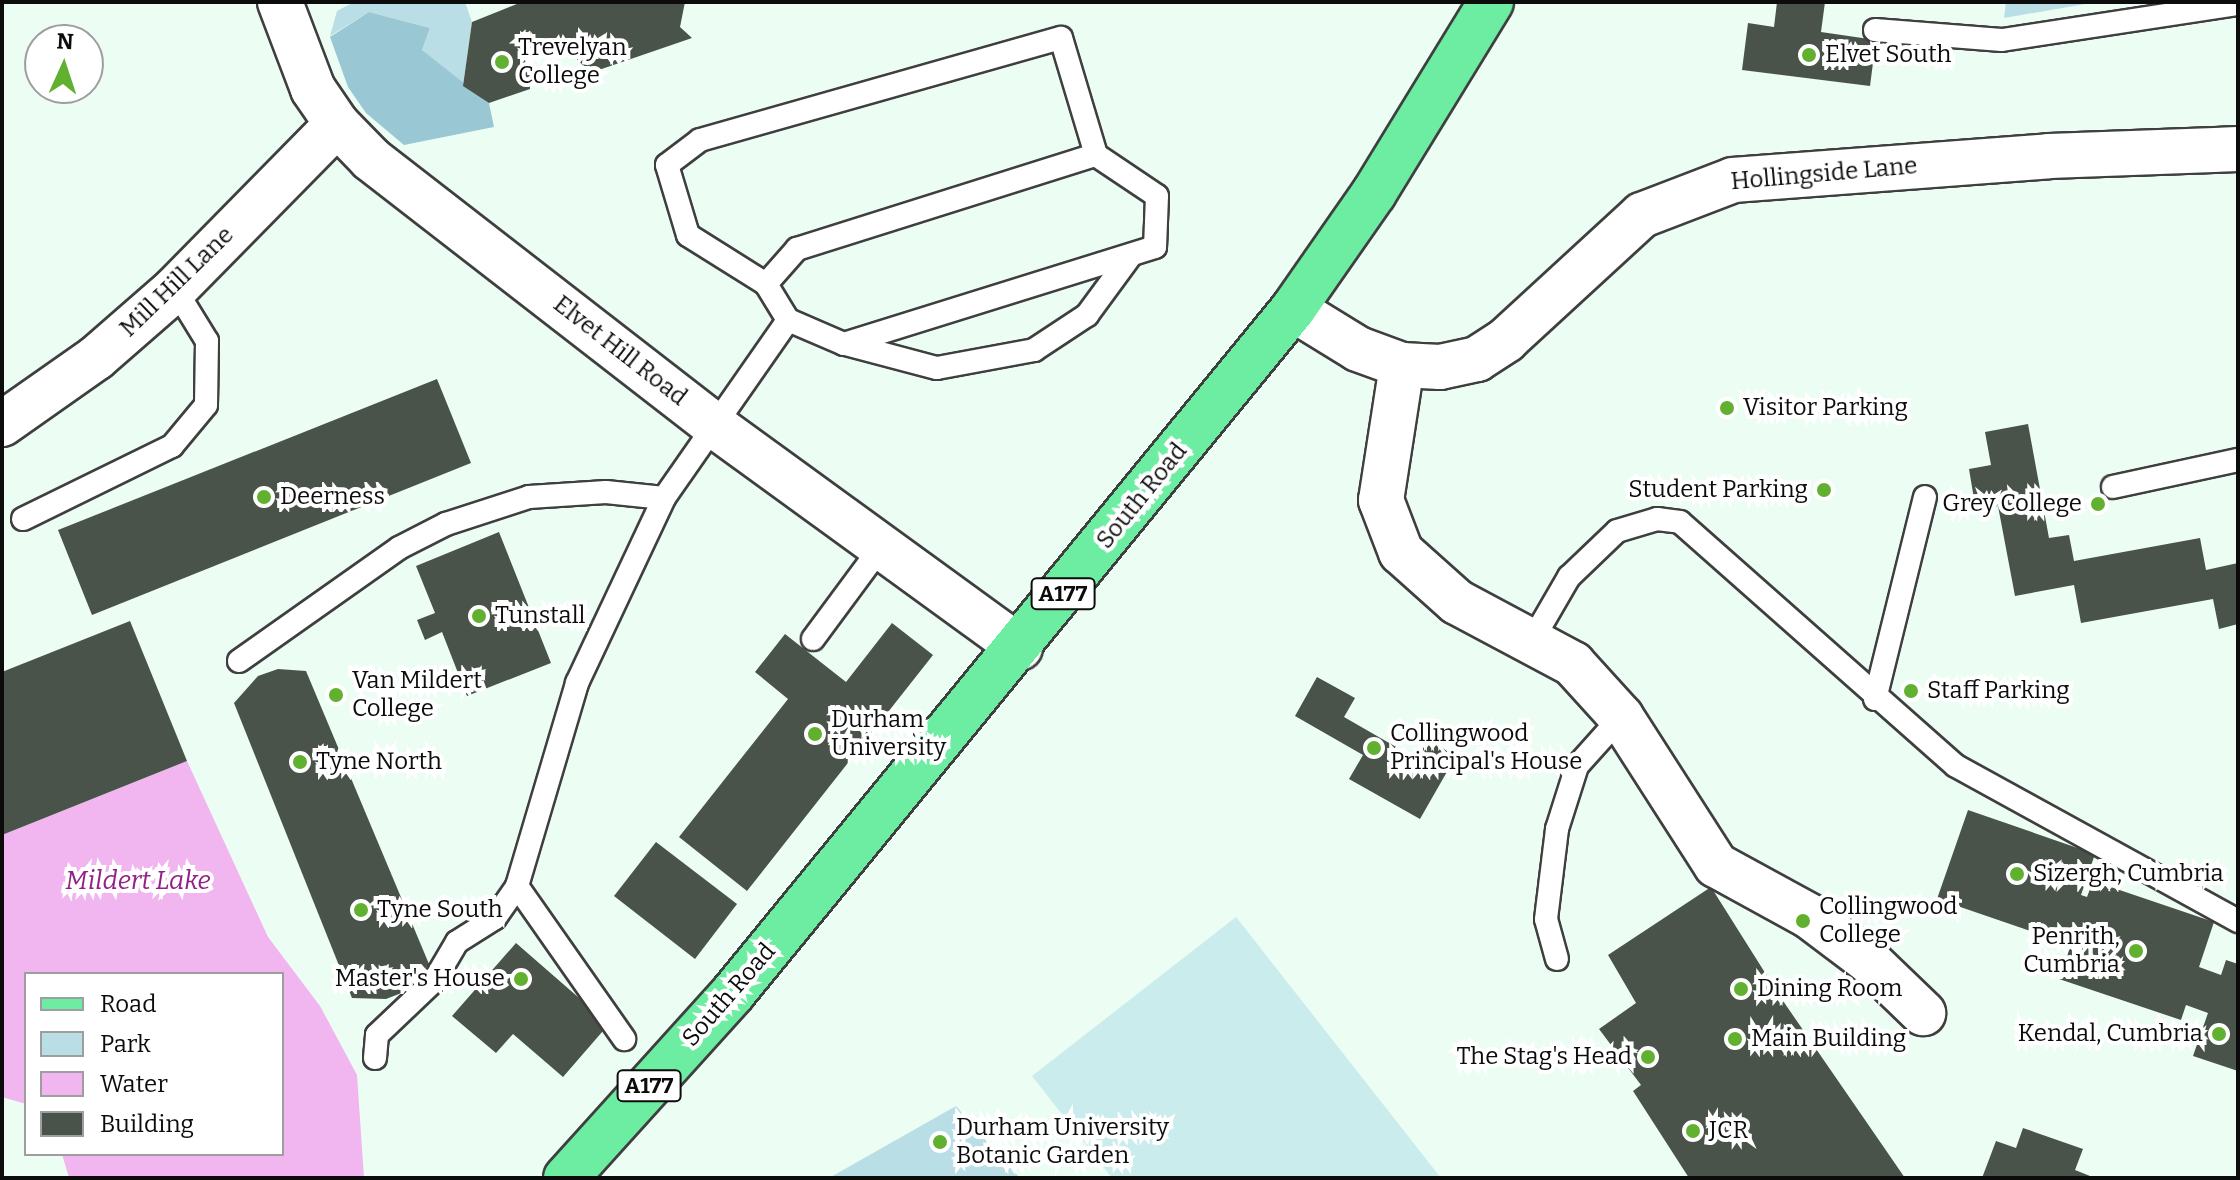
<!DOCTYPE html>
<html>
<head>
<meta charset="utf-8">
<style>
	body { margin:0 }
	#map { position:relative; width:2240px; height:1180px; overflow:hidden; background:#ecfdf4; font-family:Bitter,serif }
	div>[style] { position:absolute }
	.green>* { inset:0; background:#b9dee5 }
	.forest>* { inset:0; background:#99c8d4 }
	.pitch>* { inset:0; background:#caeced }
	.water>* { inset:0; background:#f1b5ef }
	.building>* { inset:0; background:#49534a }
	.roads { filter:drop-shadow(2px 0 #3f3f3f) drop-shadow(-2px 0 #3f3f3f) drop-shadow(0 2px #3f3f3f) drop-shadow(0 -2px #3f3f3f) }
	.service>* { height:22px; margin:-11px; padding:0 11px; transform-origin:11px; border-radius:11px; background:#fff }
	.minor>* { height:44px; margin:-22px; padding:0 22px; transform-origin:22px; border-radius:22px; background:#fff }
	.primary>* { height:44px; margin:-22px; padding:0 22px; transform-origin:22px; border-radius:22px; background:#6ceda2 }
	.dots>* { width:22px; height:22px; translate:-50% -50%; box-sizing:border-box; border:4px solid #fff; border-radius:50% }
	span { translate:-50% -50%; white-space:nowrap; text-align:center; line-height:1.15; -webkit-text-stroke:8px #fff; paint-order:stroke }
	.shield-label span { padding:2px 6px; background:#fff; border:2px solid; border-radius:6px; -webkit-text-stroke-width:0 }
	.shield-label { font-size:22px; color:#0c0c0c; font-weight:700 }
	.poi-label { font-size:24px; color:#0c0c0c }
	.left { translate:0 -50%; text-align:left }
	.right { translate:-100% -50%; text-align:right }
	.street-label { font-size:24px; color:#0c0c0c }
	.water-label { font-size:26px; color:#932087; font-style:italic }
	.frame { position:absolute; inset:0; border:4px solid #0c0c0c; pointer-events:none }
	.legend { position:absolute; left:24px; top:972px; width:260px; height:184px; box-sizing:border-box; background:#fff; border:2px solid #9e9e9e; margin:0; padding:10px 14px; list-style:none; font-size:24px; color:#0c0c0c }
	.legend li { display:flex; align-items:center; gap:16px; height:40px }
	.legend b { width:40px; border:2px solid #9e9e9e }
	.north { position:absolute; left:24px; top:24px; width:80px; height:80px; box-sizing:border-box; background:#fff; border:2px solid #9e9e9e; border-radius:50%; rotate:3deg; font-size:22px; font-weight:700; line-height:32px; text-align:center; color:#0c0c0c }
	.north::after { content:''; display:block; margin:auto; width:28px; height:36px; background:#61b030; clip-path:polygon(50% 0,100% 100%,50% 72%,0 100%) }
</style>
</head>
<body>
<div id="map">
	<div class="green">
		<i style="clip-path:polygon(354px 2px,465px 2px,472px 22px,463px 86px,422px 50px,430px 28px,369px 12px,330px 36px,337px 11px)"></i>
		<i style="clip-path:polygon(2006px 2px,2097px 2px,2004px 18px)"></i>
		<i style="clip-path:polygon(956px 1106px,1020px 1178px,829px 1178px)"></i>
	</div>
	<div class="forest">
		<i style="clip-path:polygon(369px 12px,430px 28px,422px 50px,489px 103px,494px 127px,404px 145px,366px 113px,348px 87px,330px 37px)"></i>
	</div>
	<div class="pitch">
		<i style="clip-path:polygon(1236px 917px,1441px 1178px,1112px 1178px,1032px 1076px)"></i>
	</div>
	<div class="water">
		<i style="clip-path:polygon(187px 761px,268px 937px,320px 1006px,357px 1075px,364px 1178px,69px 1178px,62px 1154px,282px 1154px,282px 974px,26px 974px,26px 1104px,2px 1097px,2px 835px)"></i>
	</div>
	<div class="building">
		<i style="clip-path:polygon(522px 2px,685px 2px,680px 27px,692px 38px,590px 73px,576px 58px,579px 47px,565px 52px,554px 42px,529px 53px,530px 89px,489px 103px,463px 86px,472px 22px)"></i>
		<i style="clip-path:polygon(1777px 2px,1825px 2px,1821px 32px,1876px 40px,1870px 86px,1742px 70px,1748px 23px,1774px 27px)"></i>
		<i style="clip-path:polygon(437px 379px,471px 463px,92px 615px,58px 530px)"></i>
		<i style="clip-path:polygon(2028px 424px,2049px 538px,2069px 535px,2074px 561px,2200px 538px,2206px 570px,2238px 563px,2238px 624px,2219px 629px,2213px 599px,2081px 623px,2074px 585px,2015px 596px,1998px 506px,1976px 511px,1969px 469px,1991px 465px,1985px 432px)"></i>
		<i style="clip-path:polygon(499px 532px,551px 663px,467px 696px,442px 632px,425px 640px,417px 620px,435px 613px,416px 566px)"></i>
		<i style="clip-path:polygon(130px 621px,187px 761px,2px 835px,2px 672px)"></i>
		<i style="clip-path:polygon(892px 623px,933px 655px,747px 891px,679px 837px,788px 699px,755px 672px,785px 634px,846px 682px)"></i>
		<i style="clip-path:polygon(278px 669px,306px 671px,429px 964px,404px 992px,386px 999px,352px 998px,234px 703px,258px 676px)"></i>
		<i style="clip-path:polygon(1317px 677px,1355px 698px,1344px 717px,1417px 759px,1428px 740px,1456px 756px,1420px 819px,1349px 779px,1363px 755px,1295px 716px)"></i>
		<i style="clip-path:polygon(1968px 810px,2095px 854px,2081px 895px,2087px 897px,2093px 881px,2214px 922px,2199px 967px,2221px 975px,2226px 960px,2238px 964px,2238px 1071px,2193px 1056px,2208px 1013px,2186px 1005px,2181px 1020px,2059px 979px,2074px 936px,2068px 934px,2065px 943px,1937px 899px)"></i>
		<i style="clip-path:polygon(656px 842px,737px 904px,695px 959px,614px 896px)"></i>
		<i style="clip-path:polygon(1711px 887px,1781px 998px,1905px 1178px,1689px 1178px,1633px 1091px,1641px 1085px,1599px 1029px,1636px 1003px,1608px 955px)"></i>
		<i style="clip-path:polygon(516px 943px,609px 1024px,563px 1077px,513px 1034px,496px 1053px,452px 1016px)"></i>
		<i style="clip-path:polygon(2023px 1128px,2083px 1149px,2075px 1170px,2095px 1178px,1982px 1178px,1996px 1141px,2016px 1148px)"></i>
	</div>
	<div class="roads">
		<div class="service">
			<i style="left:1875px;top:30px;width:127px;rotate:4.5deg"></i>
			<i style="left:2002px;top:40px;width:239px;rotate:-8.7deg"></i>
			<i style="left:1061px;top:38px;width:122px;rotate:73.3deg"></i>
			<i style="left:1096px;top:155px;width:73px;rotate:33.9deg"></i>
			<i style="left:1157px;top:196px;width:51px;rotate:92.2deg"></i>
			<i style="left:1155px;top:247px;width:326px;rotate:162.7deg"></i>
			<i style="left:844px;top:344px;width:61px;rotate:-156.8deg"></i>
			<i style="left:788px;top:320px;width:42px;rotate:-121.4deg"></i>
			<i style="left:766px;top:284px;width:92px;rotate:-147.9deg"></i>
			<i style="left:688px;top:235px;width:73px;rotate:-106.7deg"></i>
			<i style="left:667px;top:165px;width:41px;rotate:-37.1deg"></i>
			<i style="left:700px;top:140px;width:375px;rotate:-15.8deg"></i>
			<i style="left:766px;top:284px;width:47px;rotate:-48.5deg"></i>
			<i style="left:797px;top:249px;width:313px;rotate:-17.5deg"></i>
			<i style="left:846px;top:344px;width:94px;rotate:14.8deg"></i>
			<i style="left:937px;top:368px;width:99px;rotate:-10.5deg"></i>
			<i style="left:1034px;top:350px;width:64px;rotate:-33.4deg"></i>
			<i style="left:1087px;top:315px;width:74px;rotate:-53.7deg"></i>
			<i style="left:2113px;top:487px;width:128px;rotate:-12.2deg"></i>
			<i style="left:23px;top:519px;width:166px;rotate:-26.1deg"></i>
			<i style="left:172px;top:446px;width:53px;rotate:-50.3deg"></i>
			<i style="left:206px;top:405px;width:64px;rotate:-89.1deg"></i>
			<i style="left:207px;top:341px;width:61px;rotate:-121.6deg"></i>
			<i style="left:813px;top:639px;width:114px;rotate:-53.5deg"></i>
			<i style="left:1533px;top:639px;width:72px;rotate:-59.9deg"></i>
			<i style="left:1569px;top:577px;width:66px;rotate:-43.8deg"></i>
			<i style="left:1617px;top:531px;width:42px;rotate:-16.7deg"></i>
			<i style="left:1657px;top:519px;width:23px;rotate:7deg"></i>
			<i style="left:1680px;top:522px;width:368px;rotate:41.5deg"></i>
			<i style="left:1956px;top:766px;width:322px;rotate:28.8deg"></i>
			<i style="left:239px;top:661px;width:196px;rotate:-35.2deg"></i>
			<i style="left:399px;top:548px;width:53px;rotate:-27.1deg"></i>
			<i style="left:446px;top:524px;width:87px;rotate:-18deg"></i>
			<i style="left:529px;top:497px;width:77px;rotate:-3.7deg"></i>
			<i style="left:606px;top:492px;width:58px;rotate:5.9deg"></i>
			<i style="left:1875px;top:699px;width:208px;rotate:-76.1deg"></i>
			<i style="left:517px;top:886px;width:187px;rotate:55deg"></i>
			<i style="left:1557px;top:959px;width:41px;rotate:-105.4deg"></i>
			<i style="left:1546px;top:919px;width:91px;rotate:-83deg"></i>
			<i style="left:1557px;top:829px;width:66px;rotate:-72.4deg"></i>
			<i style="left:1577px;top:766px;width:66px;rotate:-48.1deg"></i>
			<i style="left:375px;top:1058px;width:23px;rotate:-85deg"></i>
			<i style="left:377px;top:1035px;width:79px;rotate:-43.5deg"></i>
			<i style="left:434px;top:981px;width:45px;rotate:-59.5deg"></i>
			<i style="left:457px;top:942px;width:45px;rotate:-32.3deg"></i>
			<i style="left:495px;top:918px;width:39px;rotate:-55deg"></i>
			<i style="left:517px;top:886px;width:212px;rotate:-73.5deg"></i>
			<i style="left:577px;top:683px;width:204px;rotate:-64.8deg"></i>
			<i style="left:664px;top:498px;width:217px;rotate:-55.1deg"></i>
		</div>
		<div class="minor">
			<i style="left:280px;top:2px;width:93px;rotate:69.2deg"></i>
			<i style="left:313px;top:89px;width:42px;rotate:55.6deg"></i>
			<i style="left:337px;top:124px;width:49px;rotate:45.8deg"></i>
			<i style="left:371px;top:159px;width:435px;rotate:37.8deg"></i>
			<i style="left:715px;top:426px;width:377px;rotate:36deg"></i>
			<i style="left:1293px;top:309px;width:76px;rotate:31.6deg"></i>
			<i style="left:1358px;top:349px;width:47px;rotate:20deg"></i>
			<i style="left:1402px;top:365px;width:38px;rotate:3deg"></i>
			<i style="left:1440px;top:367px;width:38px;rotate:-12deg"></i>
			<i style="left:1477px;top:359px;width:35px;rotate:-33deg"></i>
			<i style="left:1506px;top:340px;width:185px;rotate:-42.6deg"></i>
			<i style="left:1642px;top:215px;width:97px;rotate:-21deg"></i>
			<i style="left:1733px;top:180px;width:317px;rotate:-4.3deg"></i>
			<i style="left:2049px;top:156px;width:189px;rotate:-2.1deg"></i>
			<i style="left:1402px;top:365px;width:137px;rotate:98.8deg"></i>
			<i style="left:1381px;top:500px;width:56px;rotate:69deg"></i>
			<i style="left:1401px;top:552px;width:75px;rotate:41.8deg"></i>
			<i style="left:1457px;top:602px;width:132px;rotate:28.1deg"></i>
			<i style="left:1573px;top:664px;width:72px;rotate:47.8deg"></i>
			<i style="left:1621px;top:717px;width:176px;rotate:57.3deg"></i>
			<i style="left:1716px;top:865px;width:106px;rotate:28.7deg"></i>
			<i style="left:1809px;top:916px;width:76px;rotate:37deg"></i>
			<i style="left:1870px;top:962px;width:74px;rotate:43.9deg"></i>
			<i style="left:2px;top:424px;width:115px;rotate:-35.1deg"></i>
			<i style="left:96px;top:358px;width:105px;rotate:-41.1deg"></i>
			<i style="left:175px;top:289px;width:231px;rotate:-45.5deg"></i>
		</div>
		<div class="primary">
			<i style="left:566px;top:1178px;width:249px;rotate:-47.9deg"></i>
			<i style="left:733px;top:993px;width:884px;rotate:-50.69deg"></i>
			<i style="left:1293px;top:309px;width:141px;rotate:-55.1deg"></i>
			<i style="left:1374px;top:193px;width:224px;rotate:-58.5deg"></i>
		</div>
	</div>
	<div class="dots">
		<i style="left:1809px;top:55px;background:#61b030"></i>
		<i style="left:502px;top:62px;background:#61b030"></i>
		<i style="left:1727px;top:408px;background:#61b030"></i>
		<i style="left:1824px;top:490px;background:#61b030"></i>
		<i style="left:264px;top:497px;background:#61b030"></i>
		<i style="left:2098px;top:504px;background:#61b030"></i>
		<i style="left:479px;top:616px;background:#61b030"></i>
		<i style="left:1911px;top:691px;background:#61b030"></i>
		<i style="left:336px;top:695px;background:#61b030"></i>
		<i style="left:815px;top:734px;background:#61b030"></i>
		<i style="left:1374px;top:748px;background:#61b030"></i>
		<i style="left:300px;top:762px;background:#61b030"></i>
		<i style="left:2017px;top:874px;background:#61b030"></i>
		<i style="left:361px;top:910px;background:#61b030"></i>
		<i style="left:1803px;top:921px;background:#61b030"></i>
		<i style="left:2136px;top:951px;background:#61b030"></i>
		<i style="left:521px;top:979px;background:#61b030"></i>
		<i style="left:1741px;top:989px;background:#61b030"></i>
		<i style="left:2219px;top:1034px;background:#61b030"></i>
		<i style="left:1735px;top:1039px;background:#61b030"></i>
		<i style="left:1648px;top:1057px;background:#61b030"></i>
		<i style="left:1693px;top:1131px;background:#61b030"></i>
		<i style="left:940px;top:1142px;background:#61b030"></i>
	</div>
	<div class="shield-label">
		<span style="left:1063px;top:594px">A177</span>
		<span style="left:649px;top:1086px">A177</span>
	</div>
	<div class="poi-label">
		<span class="left" style="left:518px;top:62px">Trevelyan<br>College</span>
		<span class="left" style="left:1825px;top:55px">Elvet South</span>
		<span class="left" style="left:1743px;top:408px">Visitor Parking</span>
		<span class="right" style="left:1808px;top:490px">Student Parking</span>
		<span class="left" style="left:280px;top:497px">Deerness</span>
		<span class="right" style="left:2082px;top:504px">Grey College</span>
		<span class="left" style="left:495px;top:616px">Tunstall</span>
		<span class="left" style="left:352px;top:695px">Van Mildert<br>College</span>
		<span class="left" style="left:1927px;top:691px">Staff Parking</span>
		<span class="left" style="left:831px;top:734px">Durham<br>University</span>
		<span class="left" style="left:1390px;top:748px">Collingwood<br>Principal's House</span>
		<span class="left" style="left:316px;top:762px">Tyne North</span>
		<span class="left" style="left:2033px;top:874px">Sizergh, Cumbria</span>
		<span class="left" style="left:1819px;top:921px">Collingwood<br>College</span>
		<span class="left" style="left:377px;top:910px">Tyne South</span>
		<span class="right" style="left:2120px;top:951px">Penrith,<br>Cumbria</span>
		<span class="right" style="left:505px;top:979px">Master's House</span>
		<span class="left" style="left:1757px;top:989px">Dining Room</span>
		<span class="right" style="left:2203px;top:1034px">Kendal, Cumbria</span>
		<span class="left" style="left:1751px;top:1039px">Main Building</span>
		<span class="right" style="left:1632px;top:1057px">The Stag's Head</span>
		<span class="left" style="left:956px;top:1142px">Durham University<br>Botanic Garden</span>
		<span class="left" style="left:1709px;top:1131px">JCR</span>
	</div>
	<div class="street-label">
		<span style="left:1824px;top:174px;rotate:-5deg">Hollingside Lane</span>
		<span style="left:177px;top:282px;rotate:-44deg">Mill Hill Lane</span>
		<span style="left:620px;top:351px;rotate:38deg">Elvet Hill Road</span>
		<span style="left:1142px;top:496px;rotate:-51deg">South Road</span>
		<span style="left:729px;top:995px;rotate:-49deg">South Road</span>
	</div>
	<div class="water-label">
		<span style="left:138px;top:881px">Mildert Lake</span>
	</div>
	<div class="frame"></div>
	<ul class="legend">
	<li><b style="height:10px;background:#6ceda2"></b>Road</li>
	<li><b style="height:22px;background:#b9dee5"></b>Park</li>
	<li><b style="height:22px;background:#f1b5ef"></b>Water</li>
	<li><b style="height:22px;background:#49534a"></b>Building</li>
	</ul>
	<div class="north">N</div>
</div>
</body>
</html>
